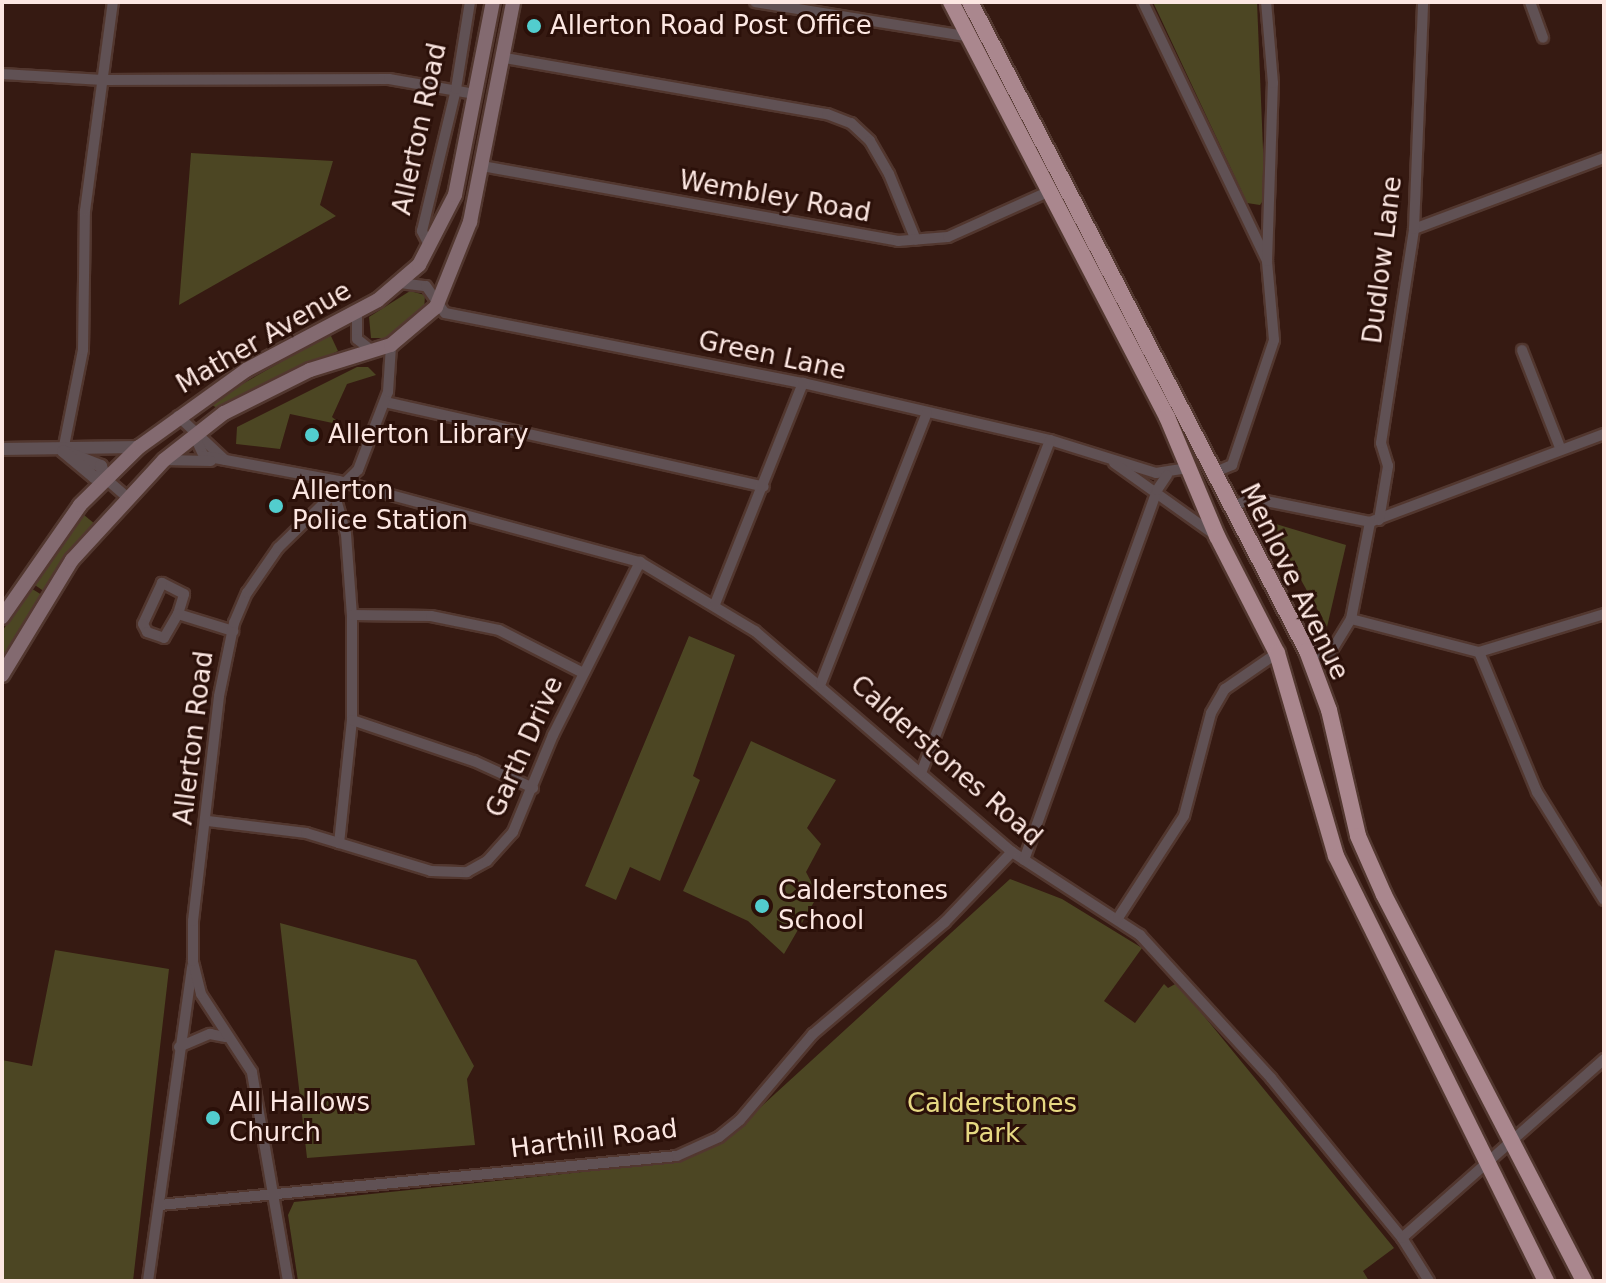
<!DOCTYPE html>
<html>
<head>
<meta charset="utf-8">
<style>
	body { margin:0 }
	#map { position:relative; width:1606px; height:1283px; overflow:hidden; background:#361a12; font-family:"DejaVu Sans",sans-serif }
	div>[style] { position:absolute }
	.green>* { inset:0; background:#4c4623 }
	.roads { filter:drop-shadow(2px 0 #52372f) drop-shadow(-2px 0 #52372f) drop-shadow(0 2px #52372f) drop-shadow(0 -2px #52372f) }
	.minor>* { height:10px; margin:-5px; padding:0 5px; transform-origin:5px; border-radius:5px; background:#605154 }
	.tertiary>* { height:12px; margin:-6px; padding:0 6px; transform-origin:6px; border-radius:6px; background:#605154 }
	.secondary>* { height:14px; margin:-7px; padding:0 7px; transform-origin:7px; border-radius:7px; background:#836a70 }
	.trunk>* { height:16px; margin:-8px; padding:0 8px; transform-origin:8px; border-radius:8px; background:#aa878e }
	.dots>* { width:22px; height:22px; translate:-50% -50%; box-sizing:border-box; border:4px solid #2b1009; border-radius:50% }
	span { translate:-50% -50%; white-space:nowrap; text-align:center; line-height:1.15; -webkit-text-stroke:6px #2b1009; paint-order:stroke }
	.poi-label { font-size:26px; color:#fce7e2 }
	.left { translate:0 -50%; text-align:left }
	.street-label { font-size:26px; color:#fce7e2 }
	.park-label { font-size:26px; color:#e6d882 }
	.frame { position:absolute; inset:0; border:4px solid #fce7e2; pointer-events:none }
</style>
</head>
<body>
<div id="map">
	<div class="green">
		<i style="clip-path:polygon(1153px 2px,1257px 2px,1265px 198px,1260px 205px,1247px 203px)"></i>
		<i style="clip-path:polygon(191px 153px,333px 161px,320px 205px,336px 216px,179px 305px)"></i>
		<i style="clip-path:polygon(410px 291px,425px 295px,424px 312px,386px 338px,371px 338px,369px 317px)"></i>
		<i style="clip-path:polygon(330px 334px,338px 351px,220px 410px,209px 403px)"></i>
		<i style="clip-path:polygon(357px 367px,368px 367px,376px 375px,347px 384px,332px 417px,342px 425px,290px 414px,280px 449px,236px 444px,237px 427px)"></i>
		<i style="clip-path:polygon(84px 515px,95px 524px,45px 592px,32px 583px)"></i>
		<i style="clip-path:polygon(1269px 522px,1346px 545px,1327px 627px)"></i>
		<i style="clip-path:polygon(29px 587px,42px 595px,2px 663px,2px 632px)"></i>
		<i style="clip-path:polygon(689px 636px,735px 655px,693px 776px,700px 780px,660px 881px,630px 867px,616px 900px,585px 886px)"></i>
		<i style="clip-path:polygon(751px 741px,836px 780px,807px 828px,821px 844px,806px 872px,818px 895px,784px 954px,748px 921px,683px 891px)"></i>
		<i style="clip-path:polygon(1010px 879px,1062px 899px,1142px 948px,1104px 1001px,1135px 1023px,1164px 984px,1168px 988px,1177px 983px,1394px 1248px,1363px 1271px,1369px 1281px,298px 1281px,288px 1215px,294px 1202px,677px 1162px,729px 1136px)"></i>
		<i style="clip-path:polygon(280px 923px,416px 960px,474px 1066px,467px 1079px,475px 1145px,307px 1158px)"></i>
		<i style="clip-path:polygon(55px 950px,169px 969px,133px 1281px,2px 1281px,2px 1060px,32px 1066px)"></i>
	</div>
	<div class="roads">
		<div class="minor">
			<i style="left:755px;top:2px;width:218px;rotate:9.2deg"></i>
			<i style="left:1143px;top:2px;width:287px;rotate:64.4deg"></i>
			<i style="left:1530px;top:2px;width:38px;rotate:70deg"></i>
			<i style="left:505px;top:58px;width:327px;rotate:9.9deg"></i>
			<i style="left:827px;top:114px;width:26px;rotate:21deg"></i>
			<i style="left:851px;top:123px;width:26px;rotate:43deg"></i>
			<i style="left:870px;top:141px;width:38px;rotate:60deg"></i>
			<i style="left:889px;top:174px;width:71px;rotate:67.8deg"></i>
			<i style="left:2px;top:74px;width:101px;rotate:3.4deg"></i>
			<i style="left:103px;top:80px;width:286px;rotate:-0.2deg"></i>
			<i style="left:389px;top:79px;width:87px;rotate:9.9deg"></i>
			<i style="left:482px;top:166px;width:423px;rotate:10.2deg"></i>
			<i style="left:898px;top:241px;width:50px;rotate:-4.6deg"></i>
			<i style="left:948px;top:237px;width:114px;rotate:-24.3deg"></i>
			<i style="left:1414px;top:229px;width:203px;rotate:-20.5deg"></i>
			<i style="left:430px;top:247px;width:18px;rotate:-117deg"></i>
			<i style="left:422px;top:231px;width:146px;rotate:-76.5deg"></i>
			<i style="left:456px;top:89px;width:88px;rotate:-80.9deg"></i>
			<i style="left:400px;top:283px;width:26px;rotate:7deg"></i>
			<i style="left:426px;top:286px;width:33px;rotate:55deg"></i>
			<i style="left:445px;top:313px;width:365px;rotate:11.1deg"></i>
			<i style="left:803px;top:383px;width:253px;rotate:13deg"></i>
			<i style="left:1050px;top:440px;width:111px;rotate:17.3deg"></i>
			<i style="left:1156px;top:473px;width:32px;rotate:-9deg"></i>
			<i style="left:357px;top:311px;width:28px;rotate:90deg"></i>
			<i style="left:357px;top:339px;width:18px;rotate:38deg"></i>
			<i style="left:1522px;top:350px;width:107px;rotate:68.7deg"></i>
			<i style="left:385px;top:402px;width:388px;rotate:12.6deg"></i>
			<i style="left:178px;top:416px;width:64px;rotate:43.1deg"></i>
			<i style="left:194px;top:435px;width:23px;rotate:65deg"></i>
			<i style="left:204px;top:456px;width:137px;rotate:10.5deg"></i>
			<i style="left:339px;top:481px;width:312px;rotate:15.1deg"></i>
			<i style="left:640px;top:562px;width:134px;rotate:31deg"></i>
			<i style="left:755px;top:631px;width:339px;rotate:40.7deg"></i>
			<i style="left:1012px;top:852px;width:153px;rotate:33deg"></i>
			<i style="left:1140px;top:935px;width:194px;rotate:47.5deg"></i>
			<i style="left:1271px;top:1078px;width:207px;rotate:50.7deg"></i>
			<i style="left:1402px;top:1238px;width:51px;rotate:57.9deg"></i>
			<i style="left:63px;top:451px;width:103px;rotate:-78.8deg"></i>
			<i style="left:83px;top:350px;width:139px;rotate:-89.2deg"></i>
			<i style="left:85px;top:211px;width:211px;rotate:-82.4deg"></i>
			<i style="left:164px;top:460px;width:47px;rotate:1.2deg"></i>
			<i style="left:1114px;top:463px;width:124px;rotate:35.5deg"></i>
			<i style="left:1213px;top:473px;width:21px;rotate:-23deg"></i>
			<i style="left:1232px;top:465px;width:132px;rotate:-71.4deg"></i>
			<i style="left:1274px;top:340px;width:79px;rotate:-95.1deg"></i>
			<i style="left:1267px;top:261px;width:178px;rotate:-88.1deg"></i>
			<i style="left:1273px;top:83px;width:81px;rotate:-94.9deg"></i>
			<i style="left:105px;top:478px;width:28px;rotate:41deg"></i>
			<i style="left:335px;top:496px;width:40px;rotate:74deg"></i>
			<i style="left:346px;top:534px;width:81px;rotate:85.8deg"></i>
			<i style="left:352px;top:615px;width:105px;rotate:90deg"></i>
			<i style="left:352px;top:720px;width:124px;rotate:96deg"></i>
			<i style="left:1233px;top:507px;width:20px;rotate:-27deg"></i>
			<i style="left:1251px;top:498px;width:121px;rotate:11.4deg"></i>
			<i style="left:1370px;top:522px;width:250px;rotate:-20.6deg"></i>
			<i style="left:1379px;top:520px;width:55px;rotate:-80.5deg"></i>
			<i style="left:1388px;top:466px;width:24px;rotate:-107deg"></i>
			<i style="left:1381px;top:443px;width:217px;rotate:-81.2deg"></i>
			<i style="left:1414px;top:229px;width:227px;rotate:-87.7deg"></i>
			<i style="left:715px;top:604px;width:238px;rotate:-68.3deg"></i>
			<i style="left:178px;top:614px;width:21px;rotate:-73deg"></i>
			<i style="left:184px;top:594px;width:25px;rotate:-153deg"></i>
			<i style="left:162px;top:583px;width:45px;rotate:114.9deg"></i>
			<i style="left:143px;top:624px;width:9px;rotate:63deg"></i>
			<i style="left:147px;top:632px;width:18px;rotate:19deg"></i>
			<i style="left:164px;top:638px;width:28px;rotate:-60deg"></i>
			<i style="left:178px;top:614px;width:58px;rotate:17.2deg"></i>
			<i style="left:352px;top:615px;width:79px;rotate:0.7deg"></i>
			<i style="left:431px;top:616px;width:69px;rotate:11.6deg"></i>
			<i style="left:499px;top:630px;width:94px;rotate:27.1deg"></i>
			<i style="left:1351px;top:619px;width:132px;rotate:14.5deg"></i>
			<i style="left:1479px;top:652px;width:131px;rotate:-16.9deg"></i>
			<i style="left:1307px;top:651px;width:22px;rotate:10deg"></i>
			<i style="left:1329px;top:655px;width:42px;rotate:-58.6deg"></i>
			<i style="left:1351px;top:619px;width:99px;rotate:-78.9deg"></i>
			<i style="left:1479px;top:652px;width:152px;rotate:67.5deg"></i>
			<i style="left:1537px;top:792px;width:127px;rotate:58.2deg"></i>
			<i style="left:821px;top:683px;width:290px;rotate:-68.6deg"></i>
			<i style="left:352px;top:720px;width:129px;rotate:18.6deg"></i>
			<i style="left:474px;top:761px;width:65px;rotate:24.6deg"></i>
			<i style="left:921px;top:773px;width:357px;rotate:-68.8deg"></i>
			<i style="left:208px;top:821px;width:99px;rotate:7deg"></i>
			<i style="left:306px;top:833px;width:131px;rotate:16.9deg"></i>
			<i style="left:431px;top:871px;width:36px;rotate:2deg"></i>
			<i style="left:467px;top:872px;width:23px;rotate:-29deg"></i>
			<i style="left:487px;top:861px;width:39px;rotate:-48deg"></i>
			<i style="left:513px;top:832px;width:105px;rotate:-67.6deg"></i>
			<i style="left:553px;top:735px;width:194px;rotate:-63.3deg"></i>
			<i style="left:1024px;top:860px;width:393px;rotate:-70.2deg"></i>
			<i style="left:1157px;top:490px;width:18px;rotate:-56deg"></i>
			<i style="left:1118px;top:918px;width:121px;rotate:-57.1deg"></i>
			<i style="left:1184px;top:816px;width:106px;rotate:-75.3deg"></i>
			<i style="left:1211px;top:713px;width:28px;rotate:-60deg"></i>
			<i style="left:1225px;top:689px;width:63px;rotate:-34.7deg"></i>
			<i style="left:179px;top:1047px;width:34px;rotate:-23deg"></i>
			<i style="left:210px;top:1034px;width:16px;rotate:11deg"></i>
			<i style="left:160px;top:1205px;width:519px;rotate:-5.41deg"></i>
			<i style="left:677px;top:1156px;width:46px;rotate:-24.3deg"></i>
			<i style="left:719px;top:1137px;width:27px;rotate:-39deg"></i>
			<i style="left:740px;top:1120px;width:113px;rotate:-49.7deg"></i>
			<i style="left:813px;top:1034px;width:173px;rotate:-40.3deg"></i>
			<i style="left:945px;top:922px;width:97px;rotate:-46.3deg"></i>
			<i style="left:1402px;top:1238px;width:270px;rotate:-41.5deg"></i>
			<i style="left:148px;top:1281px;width:317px;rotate:-82deg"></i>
			<i style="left:288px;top:1281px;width:212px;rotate:-99.8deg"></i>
			<i style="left:252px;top:1072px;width:93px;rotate:-123.2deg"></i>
			<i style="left:201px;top:994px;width:34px;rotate:-104deg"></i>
			<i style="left:193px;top:961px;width:40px;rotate:-90deg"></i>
			<i style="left:193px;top:921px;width:226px;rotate:-83.4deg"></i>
			<i style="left:219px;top:696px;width:75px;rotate:-78.4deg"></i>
			<i style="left:234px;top:623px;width:33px;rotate:-67deg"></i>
			<i style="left:247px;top:593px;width:55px;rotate:-55.4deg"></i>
			<i style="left:278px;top:548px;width:112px;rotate:-44.3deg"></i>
			<i style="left:358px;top:470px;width:84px;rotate:-69deg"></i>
			<i style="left:388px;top:392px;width:47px;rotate:-86.3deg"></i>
		</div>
		<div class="tertiary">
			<i style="left:2px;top:449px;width:137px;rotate:-0.8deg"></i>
			<i style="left:63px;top:451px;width:41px;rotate:21.5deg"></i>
			<i style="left:101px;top:466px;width:13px;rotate:72deg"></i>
			<i style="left:105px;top:478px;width:11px;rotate:-175deg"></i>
			<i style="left:94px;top:477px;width:40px;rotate:-140deg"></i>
		</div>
		<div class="secondary">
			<i style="left:2px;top:617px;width:136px;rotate:-55.1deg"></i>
			<i style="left:80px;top:505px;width:83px;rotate:-44.5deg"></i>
			<i style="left:139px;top:447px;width:132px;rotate:-35.7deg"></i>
			<i style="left:246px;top:370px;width:149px;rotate:-27.9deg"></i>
			<i style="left:378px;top:300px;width:54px;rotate:-40.5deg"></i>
			<i style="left:419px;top:265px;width:79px;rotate:-62.8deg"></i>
			<i style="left:455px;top:195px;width:197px;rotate:-78.9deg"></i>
			<i style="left:2px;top:675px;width:135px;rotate:-58.7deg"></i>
			<i style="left:72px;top:560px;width:136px;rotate:-47.4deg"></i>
			<i style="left:164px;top:460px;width:76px;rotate:-38.1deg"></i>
			<i style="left:224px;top:413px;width:96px;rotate:-26.6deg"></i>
			<i style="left:310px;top:370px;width:85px;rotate:-17.2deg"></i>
			<i style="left:391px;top:345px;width:59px;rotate:-40.2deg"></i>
			<i style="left:436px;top:307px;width:92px;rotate:-68.2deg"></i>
			<i style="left:470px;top:222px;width:224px;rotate:-78.9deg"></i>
		</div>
		<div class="trunk">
			<i style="left:951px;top:2px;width:468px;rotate:62.5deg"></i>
			<i style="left:1167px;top:417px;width:129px;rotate:67.2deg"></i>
			<i style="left:1217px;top:536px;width:131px;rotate:62.9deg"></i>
			<i style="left:1277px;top:653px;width:211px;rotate:73.8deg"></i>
			<i style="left:1336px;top:856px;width:474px;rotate:63.7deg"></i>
			<i style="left:970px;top:2px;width:731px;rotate:62.56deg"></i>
			<i style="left:1307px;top:651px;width:63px;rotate:69.6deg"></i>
			<i style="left:1329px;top:710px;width:129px;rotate:77deg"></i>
			<i style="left:1358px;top:836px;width:64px;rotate:66.2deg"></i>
			<i style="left:1384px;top:895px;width:435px;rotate:62.6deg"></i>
		</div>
	</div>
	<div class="dots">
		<i style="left:534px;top:26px;background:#52cdce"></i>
		<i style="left:312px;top:435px;background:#52cdce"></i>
		<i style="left:276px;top:506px;background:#52cdce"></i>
		<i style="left:762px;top:906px;background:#52cdce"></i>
		<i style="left:213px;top:1118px;background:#52cdce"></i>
	</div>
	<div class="poi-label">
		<span class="left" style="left:550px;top:26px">Allerton Road Post Office</span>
		<span class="left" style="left:328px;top:435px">Allerton Library</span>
		<span class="left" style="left:292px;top:506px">Allerton<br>Police Station</span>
		<span class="left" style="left:778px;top:906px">Calderstones<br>School</span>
		<span class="left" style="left:229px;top:1118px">All Hallows<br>Church</span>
	</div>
	<div class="street-label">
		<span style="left:420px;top:129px;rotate:-78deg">Allerton Road</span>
		<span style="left:775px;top:197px;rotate:10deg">Wembley Road</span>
		<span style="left:1383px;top:260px;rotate:-83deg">Dudlow Lane</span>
		<span style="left:264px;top:338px;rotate:-30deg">Mather Avenue</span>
		<span style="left:772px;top:356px;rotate:12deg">Green Lane</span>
		<span style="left:1294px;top:582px;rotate:64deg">Menlove Avenue</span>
		<span style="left:194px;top:738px;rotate:-83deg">Allerton Road</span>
		<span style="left:525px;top:747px;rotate:-66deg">Garth Drive</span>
		<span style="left:946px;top:761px;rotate:41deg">Calderstones Road</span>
		<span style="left:594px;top:1139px;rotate:-7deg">Harthill Road</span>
	</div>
	<div class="park-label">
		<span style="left:992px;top:1119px">Calderstones<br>Park</span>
	</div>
	<div class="frame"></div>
</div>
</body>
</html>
